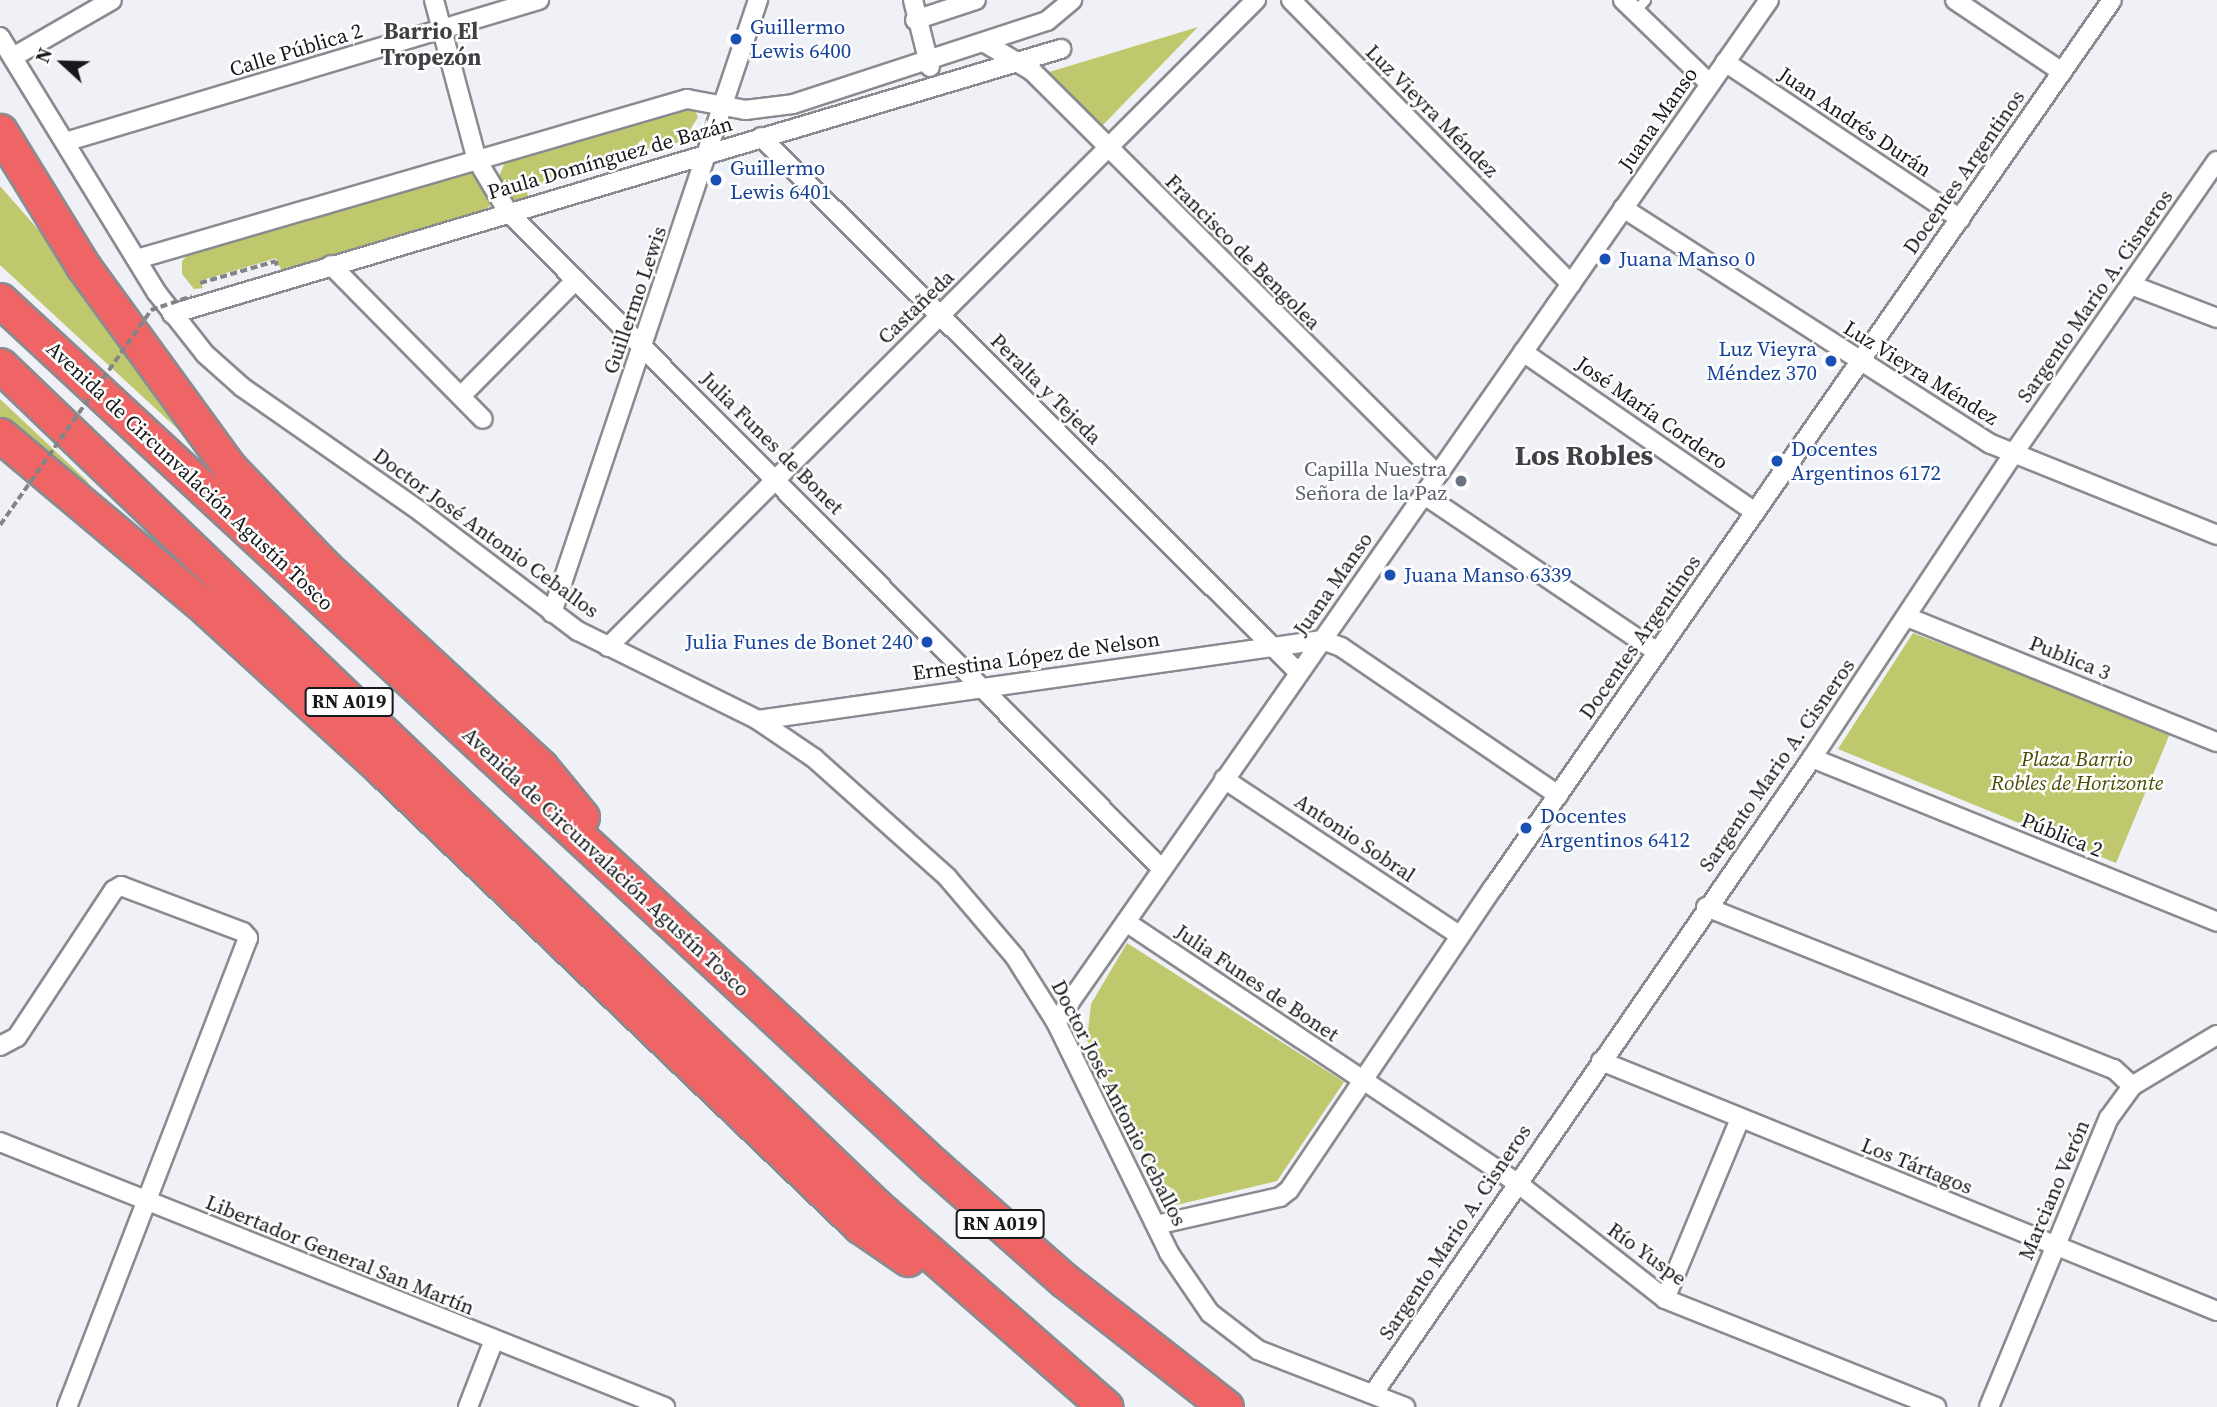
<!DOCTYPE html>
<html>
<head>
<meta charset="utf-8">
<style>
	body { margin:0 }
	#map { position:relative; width:2217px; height:1407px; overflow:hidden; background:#eff1f6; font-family:"Source Serif 4",serif }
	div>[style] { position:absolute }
	.green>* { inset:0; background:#bfc86c }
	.path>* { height:3.5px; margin-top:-1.75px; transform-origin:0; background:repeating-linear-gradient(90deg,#828487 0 7px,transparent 0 10.5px) }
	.roads { filter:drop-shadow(2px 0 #8a8b90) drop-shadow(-2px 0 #8a8b90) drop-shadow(0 2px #8a8b90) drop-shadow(0 -2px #8a8b90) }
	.service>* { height:9px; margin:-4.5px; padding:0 4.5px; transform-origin:4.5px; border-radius:4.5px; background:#fff }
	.minor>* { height:18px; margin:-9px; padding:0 9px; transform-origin:9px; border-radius:9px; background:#fff }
	.motorway>* { height:33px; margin:-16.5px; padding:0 16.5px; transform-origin:16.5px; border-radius:16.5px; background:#ef6565 }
	.path-bridge>* { height:3.5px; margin-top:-1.75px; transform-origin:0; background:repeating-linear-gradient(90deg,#828487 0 7px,transparent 0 10.5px) }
	.dots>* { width:19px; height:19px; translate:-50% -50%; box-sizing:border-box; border:4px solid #fff; border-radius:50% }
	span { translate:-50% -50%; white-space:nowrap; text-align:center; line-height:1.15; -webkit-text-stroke:5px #fff; paint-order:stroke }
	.shield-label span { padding:2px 5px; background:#fff; border:2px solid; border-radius:5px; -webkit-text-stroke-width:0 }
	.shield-label { font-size:19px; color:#17181a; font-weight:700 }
	.transit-label { font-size:21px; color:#164399 }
	.left { translate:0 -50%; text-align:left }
	.right { translate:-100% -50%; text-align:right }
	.street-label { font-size:21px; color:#17181a }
	.worship-label { font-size:21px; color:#5b616d }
	.park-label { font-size:21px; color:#484c01; font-style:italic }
	.neighbourhood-label { font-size:23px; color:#404145; font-weight:700 }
	.district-label { font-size:28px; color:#404145; font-weight:700 }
	.north { position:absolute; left:28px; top:28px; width:70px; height:70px; -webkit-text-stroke:5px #fff; paint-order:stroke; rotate:292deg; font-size:19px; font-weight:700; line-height:28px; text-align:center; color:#17181a }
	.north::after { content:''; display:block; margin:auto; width:24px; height:32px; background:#17181a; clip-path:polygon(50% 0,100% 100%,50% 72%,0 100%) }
</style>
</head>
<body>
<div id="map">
	<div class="green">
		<i style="clip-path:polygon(1198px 27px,1102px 126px,1046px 73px)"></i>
		<i style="clip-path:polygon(694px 108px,698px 117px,683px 141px,526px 189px,528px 196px,515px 201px,507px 195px,498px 178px,509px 154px)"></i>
		<i style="clip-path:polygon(459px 172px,476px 173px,493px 202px,485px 211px,282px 272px,276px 258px,200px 281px,203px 288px,194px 289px,182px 274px,182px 261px,190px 253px)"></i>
		<i style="clip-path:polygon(0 186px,50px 243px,182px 433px,0 265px)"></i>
		<i style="clip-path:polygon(0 399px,86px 480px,97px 494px,0 421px)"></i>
		<i style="clip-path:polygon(1913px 633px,2171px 731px,2116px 863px,1838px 749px)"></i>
		<i style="clip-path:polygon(1127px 943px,1344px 1082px,1277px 1181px,1172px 1206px,1087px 1040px,1091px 1004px)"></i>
	</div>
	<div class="path">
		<i style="left:200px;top:283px;width:79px;rotate:-16.1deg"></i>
		<i style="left:276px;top:261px;width:5px;rotate:79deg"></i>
	</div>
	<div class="roads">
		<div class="service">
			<i style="left:1635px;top:11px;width:15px;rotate:-48deg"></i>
		</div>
		<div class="minor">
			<i style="left:434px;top:0;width:166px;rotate:75deg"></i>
			<i style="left:477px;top:160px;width:61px;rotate:59.2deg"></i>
			<i style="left:508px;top:212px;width:927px;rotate:45.13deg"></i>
			<i style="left:913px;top:0;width:69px;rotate:75.8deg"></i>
			<i style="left:1291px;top:0;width:399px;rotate:45.4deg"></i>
			<i style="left:1623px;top:0;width:121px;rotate:44deg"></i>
			<i style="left:1955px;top:0;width:129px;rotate:33.9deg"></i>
			<i style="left:915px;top:20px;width:64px;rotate:-18.2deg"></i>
			<i style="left:0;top:37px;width:300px;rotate:58.5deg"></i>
			<i style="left:157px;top:293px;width:78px;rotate:51.8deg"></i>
			<i style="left:205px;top:354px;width:50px;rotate:41.7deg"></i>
			<i style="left:242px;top:387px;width:218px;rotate:34.9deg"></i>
			<i style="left:421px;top:512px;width:197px;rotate:37.2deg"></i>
			<i style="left:578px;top:631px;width:201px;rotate:26.3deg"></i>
			<i style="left:758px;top:720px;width:68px;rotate:34.2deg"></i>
			<i style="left:814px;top:758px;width:178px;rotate:41.8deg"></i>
			<i style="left:947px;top:877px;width:105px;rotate:49.6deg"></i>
			<i style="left:1015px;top:957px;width:77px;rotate:57.8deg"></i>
			<i style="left:1056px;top:1022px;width:257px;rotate:63.9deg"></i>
			<i style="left:1169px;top:1253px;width:73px;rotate:55.7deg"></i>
			<i style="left:1210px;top:1313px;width:61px;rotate:37.6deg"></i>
			<i style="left:1258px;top:1350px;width:158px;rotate:21.2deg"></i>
			<i style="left:985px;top:43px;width:55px;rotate:30.8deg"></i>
			<i style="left:1032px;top:71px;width:571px;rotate:44.86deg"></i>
			<i style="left:13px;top:57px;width:114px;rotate:-29.9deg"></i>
			<i style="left:1725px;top:62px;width:283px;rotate:33.7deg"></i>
			<i style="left:761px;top:137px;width:759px;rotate:44.89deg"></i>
			<i style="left:65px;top:142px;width:495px;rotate:-16.7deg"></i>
			<i style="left:1623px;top:208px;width:437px;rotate:32.7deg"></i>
			<i style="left:1991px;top:444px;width:244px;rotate:21.9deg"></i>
			<i style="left:137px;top:259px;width:573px;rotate:-16.22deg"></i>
			<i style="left:687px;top:99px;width:59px;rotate:10.7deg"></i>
			<i style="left:745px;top:110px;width:48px;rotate:-7.1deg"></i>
			<i style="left:793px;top:104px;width:267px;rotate:-18.1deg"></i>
			<i style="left:1047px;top:21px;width:33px;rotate:-40deg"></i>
			<i style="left:331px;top:265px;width:216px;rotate:45.4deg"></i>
			<i style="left:2131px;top:285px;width:92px;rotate:21deg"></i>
			<i style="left:172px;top:314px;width:928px;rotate:-16.6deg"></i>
			<i style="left:1523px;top:352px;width:282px;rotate:34.6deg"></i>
			<i style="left:462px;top:395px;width:162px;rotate:-45.3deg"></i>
			<i style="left:1423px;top:494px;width:282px;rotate:34deg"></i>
			<i style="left:552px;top:613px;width:647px;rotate:-71.42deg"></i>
			<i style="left:1907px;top:617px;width:334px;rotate:22deg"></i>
			<i style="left:608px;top:647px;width:916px;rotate:-44.96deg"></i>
			<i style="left:758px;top:720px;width:570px;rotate:-8.07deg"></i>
			<i style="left:1322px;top:640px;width:20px;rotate:20deg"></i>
			<i style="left:1341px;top:647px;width:263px;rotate:34.3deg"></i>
			<i style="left:1812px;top:758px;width:437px;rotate:22deg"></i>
			<i style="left:1224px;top:779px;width:283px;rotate:33.6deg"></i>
			<i style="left:1706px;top:907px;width:439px;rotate:21.7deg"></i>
			<i style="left:2114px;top:1069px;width:25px;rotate:43deg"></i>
			<i style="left:1126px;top:922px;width:469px;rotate:33.7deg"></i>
			<i style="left:1516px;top:1182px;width:189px;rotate:38.1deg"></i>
			<i style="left:1665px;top:1299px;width:292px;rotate:21.7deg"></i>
			<i style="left:1056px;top:1022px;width:1246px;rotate:-55.1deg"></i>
			<i style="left:0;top:1046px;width:19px;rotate:-28deg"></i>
			<i style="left:17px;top:1037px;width:176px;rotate:-56.6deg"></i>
			<i style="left:114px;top:890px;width:8px;rotate:-30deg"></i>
			<i style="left:121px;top:886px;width:130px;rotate:20.7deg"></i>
			<i style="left:243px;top:932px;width:8px;rotate:50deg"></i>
			<i style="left:248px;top:938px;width:503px;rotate:111.1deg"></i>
			<i style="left:1601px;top:1061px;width:665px;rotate:22.09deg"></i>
			<i style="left:0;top:1142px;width:716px;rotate:21.73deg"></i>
			<i style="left:1156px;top:1225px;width:127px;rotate:-12.7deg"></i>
			<i style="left:1280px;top:1197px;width:11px;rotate:-38deg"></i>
			<i style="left:1289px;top:1190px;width:364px;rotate:-56deg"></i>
			<i style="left:1493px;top:888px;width:1082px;rotate:-55.12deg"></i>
			<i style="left:1665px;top:1299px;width:195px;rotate:-67.4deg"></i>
			<i style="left:1373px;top:1394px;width:773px;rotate:-55.38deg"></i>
			<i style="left:1812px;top:758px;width:364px;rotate:-56.5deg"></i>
			<i style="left:2013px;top:454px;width:357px;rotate:-55.2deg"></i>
			<i style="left:468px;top:1407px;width:72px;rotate:-68.8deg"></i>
			<i style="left:1989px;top:1407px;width:313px;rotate:-67.5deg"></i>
			<i style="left:2109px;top:1118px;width:39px;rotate:-54deg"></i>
			<i style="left:2132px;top:1086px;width:99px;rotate:-31deg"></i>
		</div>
		<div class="motorway">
			<i style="left:0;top:131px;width:158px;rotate:58.4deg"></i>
			<i style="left:83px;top:266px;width:248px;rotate:54deg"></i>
			<i style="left:229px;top:467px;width:139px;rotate:46.2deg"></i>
			<i style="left:325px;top:567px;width:293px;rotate:42.8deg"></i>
			<i style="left:540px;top:766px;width:66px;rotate:50.5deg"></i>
			<i style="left:0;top:300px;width:1274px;rotate:42.81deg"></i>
			<i style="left:935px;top:1166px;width:172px;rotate:41.5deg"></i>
			<i style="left:1064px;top:1280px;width:206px;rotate:38.1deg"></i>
			<i style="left:0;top:365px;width:1214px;rotate:43.83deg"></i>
			<i style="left:876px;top:1206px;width:305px;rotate:41.2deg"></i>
			<i style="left:0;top:435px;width:270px;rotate:40deg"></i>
			<i style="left:207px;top:609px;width:236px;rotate:42.4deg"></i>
			<i style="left:381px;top:768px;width:663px;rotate:43.72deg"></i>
			<i style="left:860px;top:1226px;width:58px;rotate:34.5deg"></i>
		</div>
	</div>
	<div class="path-bridge">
		<i style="left:0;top:525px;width:263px;rotate:-54.9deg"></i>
		<i style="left:151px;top:310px;width:43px;rotate:-18.9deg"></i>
	</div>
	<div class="dots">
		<i style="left:736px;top:39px;background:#1a4fb4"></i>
		<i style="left:716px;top:180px;background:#1a4fb4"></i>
		<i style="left:1605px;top:259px;background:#1a4fb4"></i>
		<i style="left:1831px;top:361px;background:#1a4fb4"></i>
		<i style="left:1777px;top:461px;background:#1a4fb4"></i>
		<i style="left:1461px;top:481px;background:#6b7280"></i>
		<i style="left:1390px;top:575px;background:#1a4fb4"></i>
		<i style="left:927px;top:642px;background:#1a4fb4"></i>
		<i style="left:1526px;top:828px;background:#1a4fb4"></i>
	</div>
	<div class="shield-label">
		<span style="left:349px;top:702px">RN A019</span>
		<span style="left:1000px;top:1224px">RN A019</span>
	</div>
	<div class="transit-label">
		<span class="left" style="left:750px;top:39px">Guillermo<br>Lewis 6400</span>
		<span class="left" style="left:730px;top:180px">Guillermo<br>Lewis 6401</span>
		<span class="left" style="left:1619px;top:259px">Juana Manso 0</span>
		<span class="right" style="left:1817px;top:361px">Luz Vieyra<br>Méndez 370</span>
		<span class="left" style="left:1791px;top:461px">Docentes<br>Argentinos 6172</span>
		<span class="left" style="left:1404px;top:575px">Juana Manso 6339</span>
		<span class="right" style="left:913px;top:642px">Julia Funes de Bonet 240</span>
		<span class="left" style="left:1540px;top:828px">Docentes<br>Argentinos 6412</span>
	</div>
	<div class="street-label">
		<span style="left:296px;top:50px;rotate:-17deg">Calle Pública 2</span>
		<span style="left:1432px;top:111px;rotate:45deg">Luz Vieyra Méndez</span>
		<span style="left:1658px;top:119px;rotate:-55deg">Juana Manso</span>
		<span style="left:1855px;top:122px;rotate:34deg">Juan Andrés Durán</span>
		<span style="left:610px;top:158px;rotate:-16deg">Paula Domínguez de Bazán</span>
		<span style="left:1964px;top:172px;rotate:-55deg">Docentes Argentinos</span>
		<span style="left:1243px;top:252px;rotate:45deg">Francisco de Bengolea</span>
		<span style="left:2095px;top:296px;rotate:-55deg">Sargento Mario A. Cisneros</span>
		<span style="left:635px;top:300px;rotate:-71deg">Guillermo Lewis</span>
		<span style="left:916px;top:307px;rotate:-44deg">Castañeda</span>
		<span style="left:1921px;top:373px;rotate:32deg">Luz Vieyra Méndez</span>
		<span style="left:1046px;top:389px;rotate:45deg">Peralta y Tejeda</span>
		<span style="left:1652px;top:413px;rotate:35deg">José María Cordero</span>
		<span style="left:772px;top:443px;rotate:45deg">Julia Funes de Bonet</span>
		<span style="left:190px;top:476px;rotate:43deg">Avenida de Circunvalación Agustín Tosco</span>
		<span style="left:486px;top:533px;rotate:36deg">Doctor José Antonio Ceballos</span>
		<span style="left:1333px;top:584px;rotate:-55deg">Juana Manso</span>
		<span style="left:1640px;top:637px;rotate:-55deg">Docentes Argentinos</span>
		<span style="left:1036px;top:656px;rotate:-8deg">Ernestina López de Nelson</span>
		<span style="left:2070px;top:658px;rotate:22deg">Publica 3</span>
		<span style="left:1777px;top:765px;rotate:-55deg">Sargento Mario A. Cisneros</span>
		<span style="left:2062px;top:835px;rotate:22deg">Pública 2</span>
		<span style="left:1355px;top:838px;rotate:34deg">Antonio Sobral</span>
		<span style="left:606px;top:862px;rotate:43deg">Avenida de Circunvalación Agustín Tosco</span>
		<span style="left:1257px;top:983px;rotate:34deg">Julia Funes de Bonet</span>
		<span style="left:1119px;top:1103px;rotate:63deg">Doctor José Antonio Ceballos</span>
		<span style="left:1917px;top:1166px;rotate:22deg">Los Tártagos</span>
		<span style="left:2054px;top:1190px;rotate:-67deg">Marciano Verón</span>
		<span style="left:1455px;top:1232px;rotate:-56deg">Sargento Mario A. Cisneros</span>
		<span style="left:1647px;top:1254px;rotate:36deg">Río Yuspe</span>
		<span style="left:340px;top:1255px;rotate:22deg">Libertador General San Martín</span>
	</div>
	<div class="worship-label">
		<span class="right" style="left:1447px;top:481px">Capilla Nuestra<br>Señora de la Paz</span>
	</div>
	<div class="park-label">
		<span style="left:2077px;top:771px">Plaza Barrio<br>Robles de Horizonte</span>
	</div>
	<div class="neighbourhood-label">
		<span style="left:431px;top:44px">Barrio El<br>Tropezón</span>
	</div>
	<div class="district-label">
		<span style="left:1584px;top:455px">Los Robles</span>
	</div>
	<div class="north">N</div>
</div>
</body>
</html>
